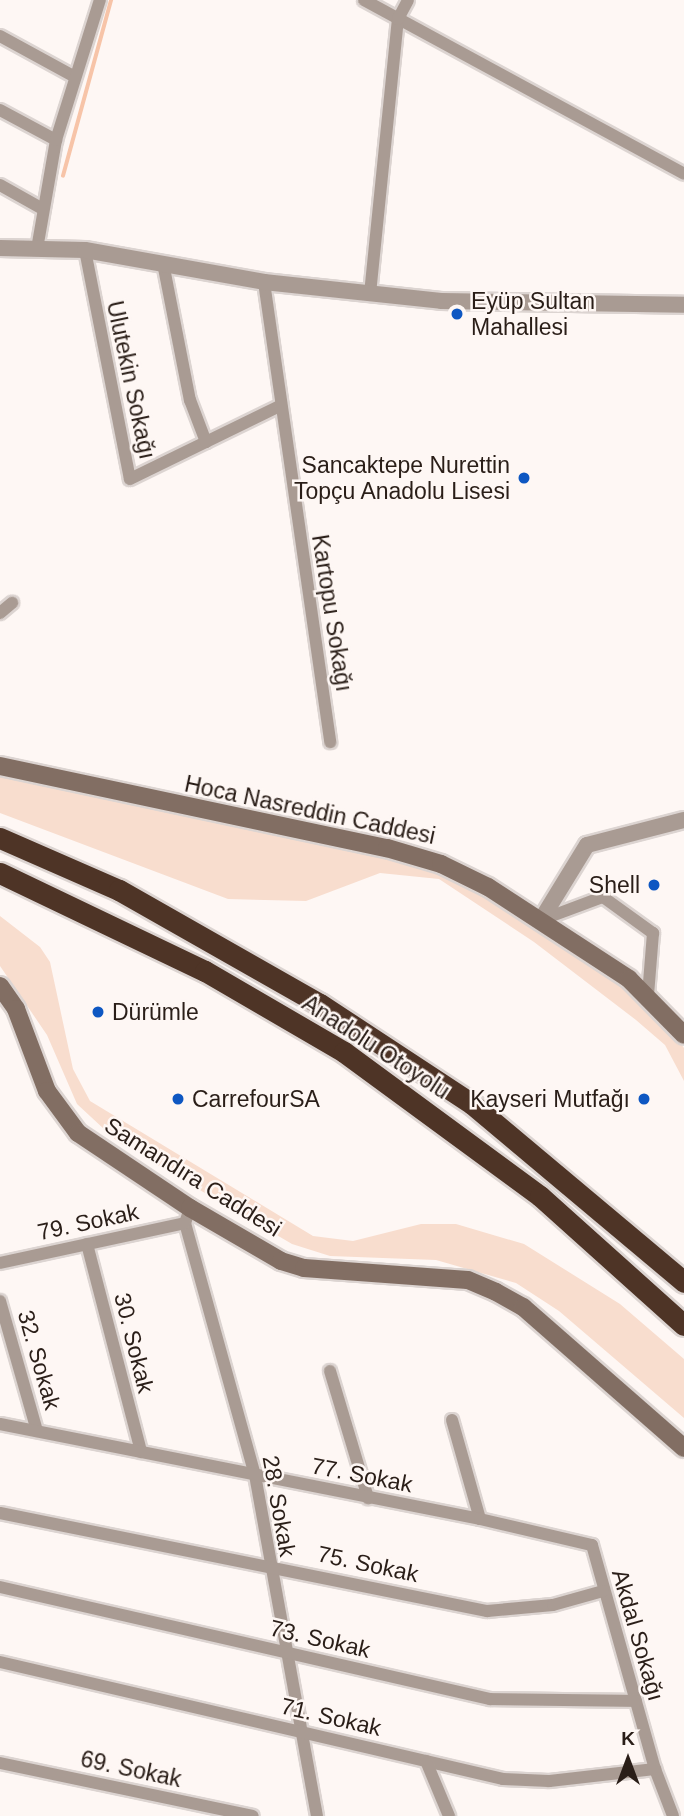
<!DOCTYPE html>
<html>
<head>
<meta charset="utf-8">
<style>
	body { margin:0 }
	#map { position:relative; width:684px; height:1816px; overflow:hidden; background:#fef7f4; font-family:Arial,sans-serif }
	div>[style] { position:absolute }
	.green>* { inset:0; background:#f8ddce }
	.stream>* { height:3.5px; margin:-1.75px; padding:0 1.75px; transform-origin:1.75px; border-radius:1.75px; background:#f7c4a8 }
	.roads { filter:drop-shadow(2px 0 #dcd4d1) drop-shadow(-2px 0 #dcd4d1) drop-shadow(0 2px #dcd4d1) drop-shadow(0 -2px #dcd4d1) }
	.minor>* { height:12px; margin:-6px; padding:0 6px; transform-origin:6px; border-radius:6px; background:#a99b93 }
	.tertiary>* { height:16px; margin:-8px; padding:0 8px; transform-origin:8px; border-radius:8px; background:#a99b93 }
	.secondary>* { height:18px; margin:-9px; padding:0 9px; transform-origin:9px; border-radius:9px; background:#826e63 }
	.motorway>* { height:21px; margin:-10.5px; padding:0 10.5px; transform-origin:10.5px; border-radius:10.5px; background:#4e3426 }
	.dots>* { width:19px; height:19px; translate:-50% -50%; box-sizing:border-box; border:4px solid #fef7f4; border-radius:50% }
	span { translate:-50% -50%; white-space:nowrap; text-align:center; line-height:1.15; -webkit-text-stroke:5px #fef7f4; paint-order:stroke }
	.poi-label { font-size:23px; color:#2a1e18 }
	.left { translate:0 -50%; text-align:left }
	.right { translate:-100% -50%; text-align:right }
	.street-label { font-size:23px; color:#2a1e18 }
	.north { position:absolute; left:593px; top:1725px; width:70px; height:70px; -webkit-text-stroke:5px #fef7f4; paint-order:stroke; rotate:0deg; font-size:19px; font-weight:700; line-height:28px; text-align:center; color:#2a1e18 }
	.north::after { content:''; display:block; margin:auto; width:24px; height:32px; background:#2a1e18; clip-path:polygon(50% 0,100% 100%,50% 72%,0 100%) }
</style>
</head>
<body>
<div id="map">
	<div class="green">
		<i style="clip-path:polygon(0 776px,380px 852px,438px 869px,483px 891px,595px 964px,668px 1024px,684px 1048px,684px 1081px,665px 1045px,636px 1020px,534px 942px,439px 879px,380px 873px,306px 901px,228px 899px,0 813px)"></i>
		<i style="clip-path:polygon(0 916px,40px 947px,50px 962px,73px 1069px,90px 1101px,313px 1236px,353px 1241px,421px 1224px,456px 1224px,524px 1244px,620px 1304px,684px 1359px,684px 1418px,559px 1311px,516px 1283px,436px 1260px,330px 1256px,292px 1244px,118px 1142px,77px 1104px,47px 1035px,0 966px)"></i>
	</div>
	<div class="stream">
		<i style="left:63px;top:176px;width:182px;rotate:-74.7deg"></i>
	</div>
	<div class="roads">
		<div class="minor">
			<i style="left:364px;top:0;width:364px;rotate:28.5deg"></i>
			<i style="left:0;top:36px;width:83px;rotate:28.7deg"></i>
			<i style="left:0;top:110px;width:64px;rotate:28.2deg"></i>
			<i style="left:0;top:185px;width:49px;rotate:29.2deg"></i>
			<i style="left:37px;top:249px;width:111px;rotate:-80.1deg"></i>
			<i style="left:56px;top:140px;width:147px;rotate:-72.6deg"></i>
			<i style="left:85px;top:250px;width:233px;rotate:78.9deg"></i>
			<i style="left:130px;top:479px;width:167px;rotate:-26deg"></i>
			<i style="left:163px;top:263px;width:140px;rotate:78.9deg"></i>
			<i style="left:190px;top:400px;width:45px;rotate:69.1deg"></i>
			<i style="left:264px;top:282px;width:465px;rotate:81.8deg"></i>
			<i style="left:370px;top:294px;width:276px;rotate:-84.2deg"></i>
			<i style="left:398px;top:19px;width:21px;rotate:-62deg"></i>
			<i style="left:0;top:613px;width:16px;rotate:-40deg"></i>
			<i style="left:541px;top:920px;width:66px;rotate:-20.4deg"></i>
			<i style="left:603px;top:897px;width:62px;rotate:35.8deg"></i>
			<i style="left:653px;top:933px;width:62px;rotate:94.6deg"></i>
			<i style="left:190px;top:1208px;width:16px;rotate:108deg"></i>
			<i style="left:185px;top:1223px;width:262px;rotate:74.5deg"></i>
			<i style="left:255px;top:1475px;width:347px;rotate:79.7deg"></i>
			<i style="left:87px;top:1244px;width:215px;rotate:75.4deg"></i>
			<i style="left:0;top:1263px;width:189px;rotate:-12.2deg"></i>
			<i style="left:0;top:1301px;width:135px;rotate:74.1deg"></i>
			<i style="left:330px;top:1371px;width:133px;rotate:73.3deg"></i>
			<i style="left:452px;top:1420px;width:103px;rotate:74.2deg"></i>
			<i style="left:0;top:1424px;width:489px;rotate:11.2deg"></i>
			<i style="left:480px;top:1519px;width:115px;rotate:13.1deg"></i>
			<i style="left:592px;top:1545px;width:233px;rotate:74.3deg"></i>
			<i style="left:655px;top:1769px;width:50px;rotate:69deg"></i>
			<i style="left:0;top:1513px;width:497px;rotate:11.4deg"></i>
			<i style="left:487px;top:1611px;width:66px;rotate:-5.2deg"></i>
			<i style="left:553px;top:1605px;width:52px;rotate:-15.6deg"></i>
			<i style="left:0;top:1587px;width:503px;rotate:12.88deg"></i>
			<i style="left:490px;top:1699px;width:146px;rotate:0.8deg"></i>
			<i style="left:0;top:1662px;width:516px;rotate:13.09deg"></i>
			<i style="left:503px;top:1779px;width:46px;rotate:2.5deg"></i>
			<i style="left:549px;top:1781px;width:107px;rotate:-6.5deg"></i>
			<i style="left:426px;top:1761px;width:60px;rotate:67.3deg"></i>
			<i style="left:0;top:1763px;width:258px;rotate:11.8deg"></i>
		</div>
		<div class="tertiary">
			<i style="left:0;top:248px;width:85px;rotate:1.3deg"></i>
			<i style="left:85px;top:250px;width:182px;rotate:10.1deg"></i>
			<i style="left:264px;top:282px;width:178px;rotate:6.1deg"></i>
			<i style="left:441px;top:301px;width:243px;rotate:0.9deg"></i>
			<i style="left:541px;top:920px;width:88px;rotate:-58.5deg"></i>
			<i style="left:587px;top:845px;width:100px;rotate:-14.5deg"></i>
		</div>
		<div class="secondary">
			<i style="left:0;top:766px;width:396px;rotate:12deg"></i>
			<i style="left:387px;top:848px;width:56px;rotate:16.5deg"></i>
			<i style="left:441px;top:864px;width:52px;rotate:26.1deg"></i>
			<i style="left:488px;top:887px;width:168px;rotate:33.1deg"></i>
			<i style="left:629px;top:979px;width:78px;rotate:45.5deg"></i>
			<i style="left:0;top:986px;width:28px;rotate:55deg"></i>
			<i style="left:16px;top:1009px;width:88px;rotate:69.3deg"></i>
			<i style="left:47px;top:1091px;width:52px;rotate:53.6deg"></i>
			<i style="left:78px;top:1133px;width:135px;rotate:33.8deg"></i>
			<i style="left:190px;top:1208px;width:105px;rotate:30.2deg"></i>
			<i style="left:281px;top:1261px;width:24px;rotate:17deg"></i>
			<i style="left:304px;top:1268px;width:164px;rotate:4.2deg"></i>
			<i style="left:468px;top:1280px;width:30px;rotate:23deg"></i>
			<i style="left:496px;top:1292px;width:31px;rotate:29deg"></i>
			<i style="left:523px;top:1307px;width:214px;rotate:41.2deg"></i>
		</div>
		<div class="motorway">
			<i style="left:0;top:838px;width:130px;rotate:23.6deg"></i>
			<i style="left:119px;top:890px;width:231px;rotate:29.6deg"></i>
			<i style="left:320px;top:1004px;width:182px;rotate:33.3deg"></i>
			<i style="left:472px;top:1104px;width:277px;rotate:40deg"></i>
			<i style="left:0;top:873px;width:227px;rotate:25.6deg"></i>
			<i style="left:205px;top:971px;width:161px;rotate:30.2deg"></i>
			<i style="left:344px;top:1052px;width:243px;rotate:36.3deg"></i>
			<i style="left:540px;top:1196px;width:193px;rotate:41.9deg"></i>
		</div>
	</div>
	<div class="dots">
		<i style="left:457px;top:314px;background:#0e57c2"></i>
		<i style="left:524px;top:478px;background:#0e57c2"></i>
		<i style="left:654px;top:885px;background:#0e57c2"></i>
		<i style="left:98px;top:1012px;background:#0e57c2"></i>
		<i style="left:178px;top:1099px;background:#0e57c2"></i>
		<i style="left:644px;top:1099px;background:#0e57c2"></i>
	</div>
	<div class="poi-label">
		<span class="left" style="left:471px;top:314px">Eyüp Sultan<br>Mahallesi</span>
		<span class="right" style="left:510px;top:478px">Sancaktepe Nurettin<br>Topçu Anadolu Lisesi</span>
		<span class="right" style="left:640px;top:885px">Shell</span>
		<span class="left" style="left:112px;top:1012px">Dürümle</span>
		<span class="left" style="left:192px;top:1099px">CarrefourSA</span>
		<span class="right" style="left:630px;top:1099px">Kayseri Mutfağı</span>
	</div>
	<div class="street-label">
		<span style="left:131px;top:380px;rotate:78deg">Ulutekin Sokağı</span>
		<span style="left:332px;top:613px;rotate:81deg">Kartopu Sokağı</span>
		<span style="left:310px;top:810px;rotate:12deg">Hoca Nasreddin Caddesi</span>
		<span style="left:376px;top:1047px;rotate:33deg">Anadolu Otoyolu</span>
		<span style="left:193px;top:1177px;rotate:32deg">Samandıra Caddesi</span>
		<span style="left:88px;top:1222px;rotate:-12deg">79. Sokak</span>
		<span style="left:134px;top:1343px;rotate:76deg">30. Sokak</span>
		<span style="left:39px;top:1360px;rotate:74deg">32. Sokak</span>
		<span style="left:362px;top:1475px;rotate:11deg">77. Sokak</span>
		<span style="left:279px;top:1506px;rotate:80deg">28. Sokak</span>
		<span style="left:368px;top:1564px;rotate:12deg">75. Sokak</span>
		<span style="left:638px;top:1635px;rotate:74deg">Akdal Sokağı</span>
		<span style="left:320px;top:1639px;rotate:13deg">73. Sokak</span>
		<span style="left:331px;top:1717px;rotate:13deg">71. Sokak</span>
		<span style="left:131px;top:1769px;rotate:12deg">69. Sokak</span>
	</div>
	<div class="north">K</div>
</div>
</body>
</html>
